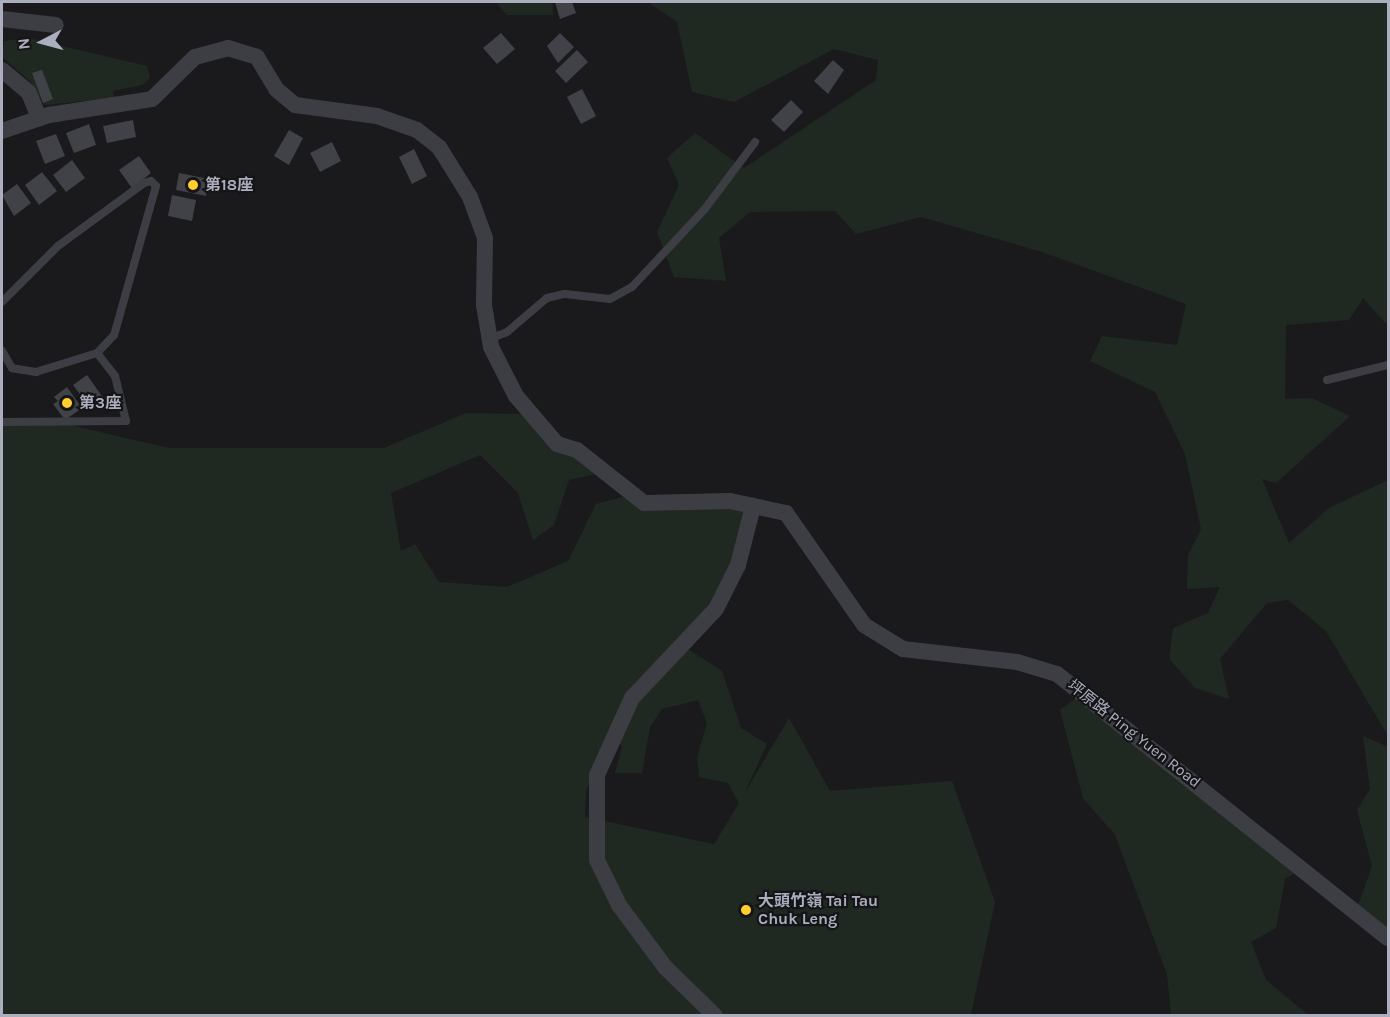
<!DOCTYPE html>
<html>
<head>
<meta charset="utf-8">
<style>
	body { margin:0 }
	#map { position:relative; width:1390px; height:1017px; overflow:hidden; background:#1a1a1d; font-family:Karla,"Noto Sans SC",sans-serif }
	div>[style] { position:absolute }
	.green>* { inset:0; background:#1f2922 }
	.building>* { inset:0; background:#414247 }
	.service>* { height:8px; margin:-4px; padding:0 4px; transform-origin:4px; border-radius:4px; background:#3d3d44 }
	.minor>* { height:16px; margin:-8px; padding:0 8px; transform-origin:8px; border-radius:8px; background:#3d3d44 }
	.dots>* { width:16px; height:16px; translate:-50% -50%; box-sizing:border-box; border:3px solid #151518; border-radius:50% }
	span { translate:-50% -50%; white-space:nowrap; text-align:center; line-height:1.15; -webkit-text-stroke:4.5px #151518; paint-order:stroke }
	.poi-label { font-size:16px; color:#abafbd; font-weight:700 }
	.left { translate:0 -50%; text-align:left }
	.street-label { font-size:16px; color:#abafbd }
	.frame { position:absolute; inset:0; border:3px solid #abafbd; pointer-events:none }
	.north { position:absolute; left:12px; top:12px; width:60px; height:60px; -webkit-text-stroke:4px #151518; paint-order:stroke; rotate:264deg; font-size:16px; font-weight:700; line-height:24px; text-align:center; color:#abafbd }
	.north::after { content:''; display:block; margin:auto; width:21px; height:27px; background:#abafbd; clip-path:polygon(50% 0,100% 100%,50% 72%,0 100%) }
</style>
</head>
<body>
<div id="map">
	<div class="green">
		<i style="clip-path:polygon(496px 2px,552px 2px,553px 15px,507px 15px)"></i>
		<i style="clip-path:polygon(648px 2px,1388px 2px,1388px 326px,1363px 298px,1349px 320px,1286px 325px,1285px 399px,1312px 398px,1350px 416px,1276px 483px,1262px 479px,1289px 543px,1329px 508px,1388px 480px,1388px 736px,1326px 631px,1288px 600px,1267px 603px,1220px 659px,1229px 699px,1195px 688px,1169px 659px,1173px 628px,1208px 613px,1220px 587px,1187px 589px,1188px 555px,1201px 529px,1185px 454px,1155px 392px,1090px 361px,1102px 336px,1177px 345px,1186px 304px,1042px 252px,921px 217px,856px 234px,835px 211px,750px 212px,719px 238px,726px 281px,674px 277px,657px 232px,679px 185px,667px 158px,695px 133px,744px 168px,876px 80px,878px 60px,834px 49px,734px 102px,692px 92px,677px 22px)"></i>
		<i style="clip-path:polygon(28px 38px,147px 66px,150px 78px,142px 85px,113px 91px,114px 98px,44px 105px,30px 81px,2px 57px,4px 41px)"></i>
		<i style="clip-path:polygon(evenodd,466px 413px,523px 414px,596px 474px,569px 480px,554px 525px,533px 540px,518px 493px,480px 455px,391px 493px,401px 551px,415px 544px,439px 582px,507px 587px,568px 561px,596px 504px,633px 494px,753px 506px,735px 572px,680px 644px,722px 671px,741px 728px,767px 744px,744px 794px,789px 718px,830px 791px,952px 781px,995px 902px,971px 1015px,2px 1015px,2px 423px,53px 421px,169px 448px,384px 448px,466px 413px,698px 700px,707px 723px,697px 757px,699px 777px,728px 783px,739px 803px,714px 844px,585px 817px,586px 790px,615px 737px,622px 747px,615px 773px,642px 773px,650px 727px,662px 709px,698px 700px)"></i>
		<i style="clip-path:polygon(1083px 693px,1304px 868px,1285px 879px,1276px 928px,1251px 942px,1266px 980px,1308px 1015px,1171px 1015px,1167px 974px,1115px 835px,1083px 798px,1060px 710px)"></i>
		<i style="clip-path:polygon(1363px 736px,1388px 747px,1388px 937px,1356px 911px,1372px 866px,1357px 810px,1370px 789px)"></i>
	</div>
	<div class="building">
		<i style="clip-path:polygon(555px 2px,572px 2px,576px 13px,560px 19px)"></i>
		<i style="clip-path:polygon(501px 33px,515px 49px,497px 64px,483px 48px)"></i>
		<i style="clip-path:polygon(560px 33px,574px 47px,558px 63px,547px 46px)"></i>
		<i style="clip-path:polygon(577px 50px,588px 62px,566px 83px,555px 71px)"></i>
		<i style="clip-path:polygon(833px 60px,844px 70px,828px 94px,814px 81px)"></i>
		<i style="clip-path:polygon(42px 70px,53px 99px,43px 103px,32px 73px)"></i>
		<i style="clip-path:polygon(582px 89px,596px 116px,581px 124px,567px 97px)"></i>
		<i style="clip-path:polygon(791px 100px,803px 112px,784px 132px,771px 120px)"></i>
		<i style="clip-path:polygon(133px 120px,136px 137px,107px 143px,103px 126px)"></i>
		<i style="clip-path:polygon(89px 124px,96px 145px,74px 153px,66px 133px)"></i>
		<i style="clip-path:polygon(289px 130px,303px 138px,289px 165px,274px 156px)"></i>
		<i style="clip-path:polygon(56px 134px,65px 156px,45px 164px,36px 141px)"></i>
		<i style="clip-path:polygon(332px 142px,341px 161px,320px 172px,310px 153px)"></i>
		<i style="clip-path:polygon(414px 149px,427px 176px,412px 184px,399px 157px)"></i>
		<i style="clip-path:polygon(139px 156px,151px 173px,132px 188px,119px 170px)"></i>
		<i style="clip-path:polygon(72px 160px,85px 178px,66px 192px,53px 175px)"></i>
		<i style="clip-path:polygon(42px 172px,57px 191px,39px 205px,25px 185px)"></i>
		<i style="clip-path:polygon(179px 173px,209px 179px,206px 196px,176px 190px)"></i>
		<i style="clip-path:polygon(17px 184px,31px 203px,14px 216px,2px 195px)"></i>
		<i style="clip-path:polygon(172px 195px,196px 200px,192px 221px,168px 216px)"></i>
		<i style="clip-path:polygon(87px 375px,104px 399px,91px 409px,73px 385px)"></i>
		<i style="clip-path:polygon(67px 387px,82px 408px,65px 420px,53px 404px,58px 401px,54px 397px)"></i>
	</div>
	<div class="service">
		<i style="left:2px;top:302px;width:79px;rotate:-45deg"></i>
		<i style="left:58px;top:246px;width:107px;rotate:-36.2deg"></i>
		<i style="left:144px;top:183px;width:7px;rotate:-16deg"></i>
		<i style="left:151px;top:181px;width:7px;rotate:45deg"></i>
		<i style="left:156px;top:186px;width:155px;rotate:105.7deg"></i>
		<i style="left:114px;top:335px;width:25px;rotate:133deg"></i>
		<i style="left:97px;top:353px;width:64px;rotate:162.7deg"></i>
		<i style="left:36px;top:372px;width:24px;rotate:-171deg"></i>
		<i style="left:12px;top:368px;width:20px;rotate:-120deg"></i>
		<i style="left:489px;top:339px;width:19px;rotate:-21deg"></i>
		<i style="left:507px;top:332px;width:52px;rotate:-40.4deg"></i>
		<i style="left:547px;top:298px;width:18px;rotate:-13deg"></i>
		<i style="left:565px;top:294px;width:45px;rotate:6.3deg"></i>
		<i style="left:610px;top:299px;width:25px;rotate:-29deg"></i>
		<i style="left:632px;top:287px;width:105px;rotate:-46.9deg"></i>
		<i style="left:704px;top:210px;width:85px;rotate:-53.1deg"></i>
		<i style="left:1327px;top:380px;width:63px;rotate:-13.8deg"></i>
		<i style="left:2px;top:422px;width:124px;rotate:-0.5deg"></i>
		<i style="left:126px;top:421px;width:46px;rotate:-103.7deg"></i>
		<i style="left:115px;top:376px;width:29px;rotate:-128deg"></i>
	</div>
	<div class="minor">
		<i style="left:2px;top:19px;width:54px;rotate:6.3deg"></i>
		<i style="left:2px;top:70px;width:35px;rotate:40deg"></i>
		<i style="left:29px;top:93px;width:27px;rotate:68deg"></i>
		<i style="left:2px;top:131px;width:50px;rotate:-18.8deg"></i>
		<i style="left:49px;top:115px;width:104px;rotate:-8.8deg"></i>
		<i style="left:152px;top:99px;width:60px;rotate:-44.3deg"></i>
		<i style="left:195px;top:57px;width:34px;rotate:-15deg"></i>
		<i style="left:228px;top:48px;width:30px;rotate:17deg"></i>
		<i style="left:257px;top:57px;width:37px;rotate:59deg"></i>
		<i style="left:276px;top:89px;width:25px;rotate:40deg"></i>
		<i style="left:295px;top:105px;width:83px;rotate:7.6deg"></i>
		<i style="left:377px;top:116px;width:42px;rotate:19.3deg"></i>
		<i style="left:417px;top:130px;width:28px;rotate:38deg"></i>
		<i style="left:439px;top:147px;width:59px;rotate:58.2deg"></i>
		<i style="left:470px;top:197px;width:44px;rotate:69.9deg"></i>
		<i style="left:485px;top:238px;width:67px;rotate:90.9deg"></i>
		<i style="left:484px;top:305px;width:43px;rotate:80.5deg"></i>
		<i style="left:491px;top:347px;width:55px;rotate:63deg"></i>
		<i style="left:516px;top:396px;width:63px;rotate:49.5deg"></i>
		<i style="left:557px;top:444px;width:21px;rotate:17deg"></i>
		<i style="left:577px;top:450px;width:85px;rotate:38.3deg"></i>
		<i style="left:644px;top:503px;width:86px;rotate:-1.3deg"></i>
		<i style="left:730px;top:501px;width:57px;rotate:12.1deg"></i>
		<i style="left:786px;top:513px;width:136px;rotate:55.1deg"></i>
		<i style="left:864px;top:625px;width:46px;rotate:31.6deg"></i>
		<i style="left:903px;top:649px;width:115px;rotate:6.5deg"></i>
		<i style="left:1017px;top:662px;width:42px;rotate:16.7deg"></i>
		<i style="left:1057px;top:674px;width:423px;rotate:38.6deg"></i>
		<i style="left:715px;top:1016px;width:70px;rotate:-135.6deg"></i>
		<i style="left:665px;top:967px;width:77px;rotate:-126.6deg"></i>
		<i style="left:619px;top:905px;width:50px;rotate:-116.1deg"></i>
		<i style="left:597px;top:860px;width:85px;rotate:-90deg"></i>
		<i style="left:597px;top:775px;width:85px;rotate:-65.6deg"></i>
		<i style="left:632px;top:698px;width:122px;rotate:-46.7deg"></i>
		<i style="left:716px;top:609px;width:49px;rotate:-63.4deg"></i>
		<i style="left:738px;top:565px;width:61px;rotate:-75.7deg"></i>
	</div>
	<div class="dots">
		<i style="left:193px;top:185px;background:#ffcf30"></i>
		<i style="left:67px;top:403px;background:#ffcf30"></i>
		<i style="left:746px;top:910px;background:#ffcf30"></i>
	</div>
	<div class="poi-label">
		<span class="left" style="left:205px;top:185px">第18座</span>
		<span class="left" style="left:79px;top:403px">第3座</span>
		<span class="left" style="left:758px;top:910px">大頭竹嶺 Tai Tau<br>Chuk Leng</span>
	</div>
	<div class="street-label">
		<span style="left:1134px;top:734px;rotate:38deg">坪原路 Ping Yuen Road</span>
	</div>
	<div class="frame"></div>
	<div class="north">N</div>
</div>
</body>
</html>
